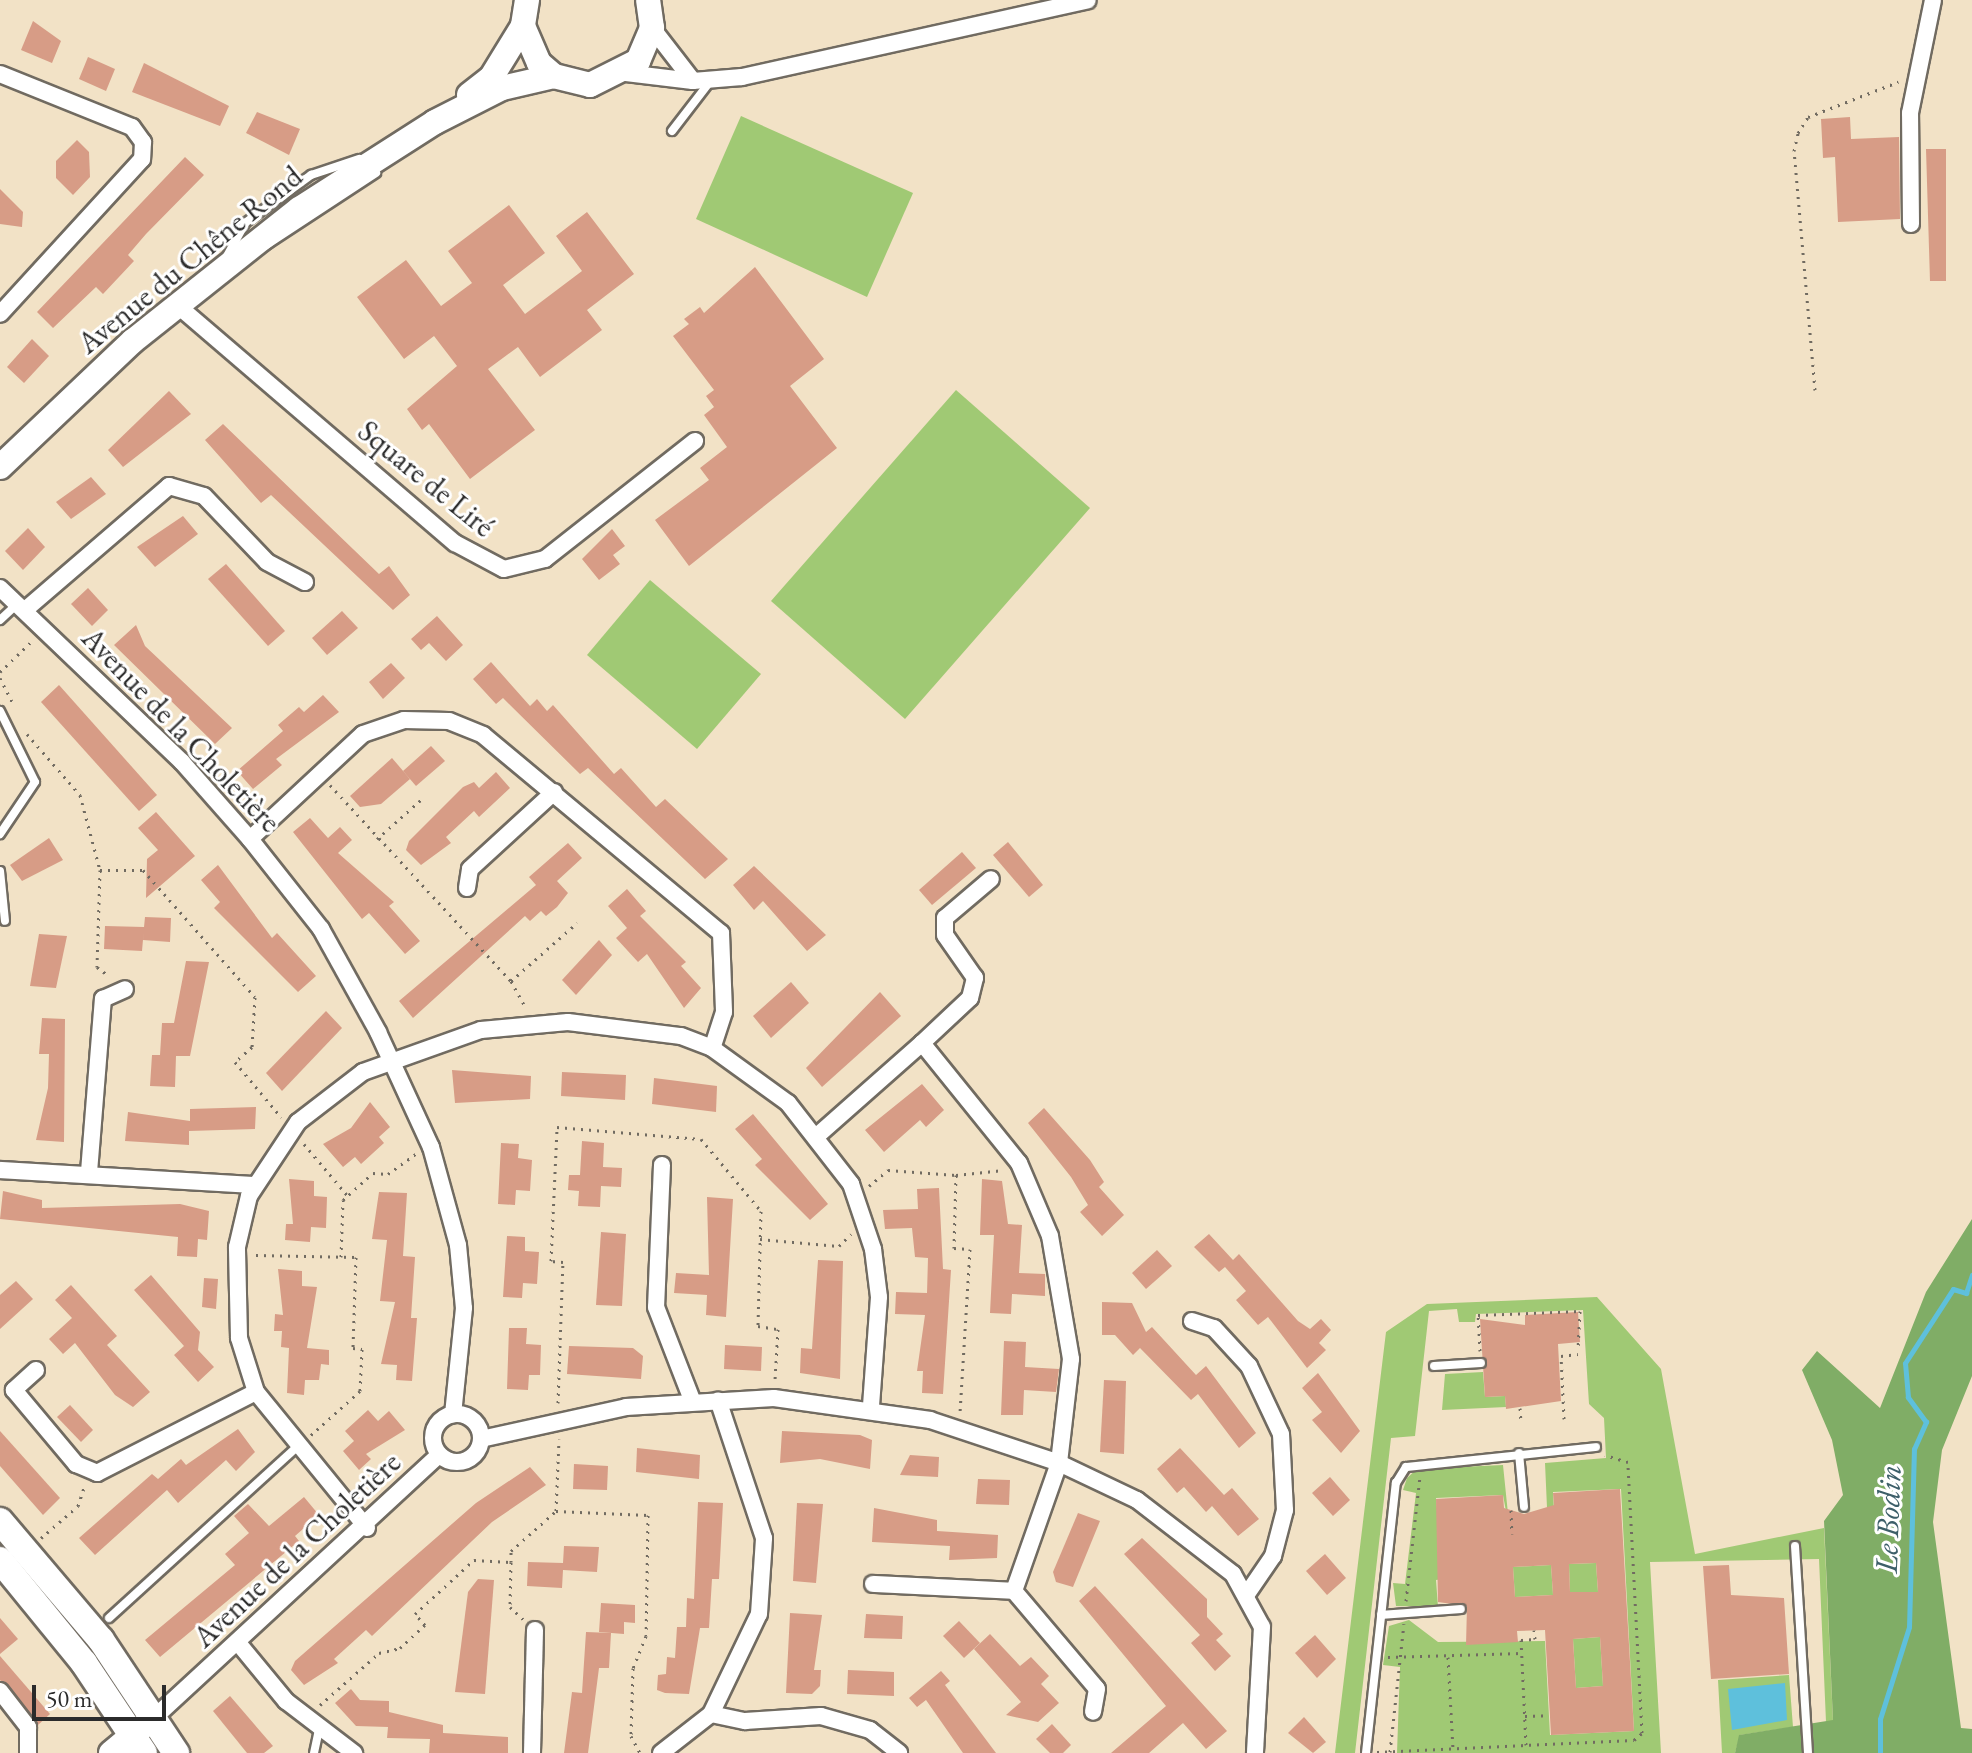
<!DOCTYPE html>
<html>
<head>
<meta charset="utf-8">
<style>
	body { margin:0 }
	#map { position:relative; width:1972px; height:1753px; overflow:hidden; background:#f2e2c6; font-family:"EB Garamond",serif }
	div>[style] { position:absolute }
	.green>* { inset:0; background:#a0c974 }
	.forest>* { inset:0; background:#80ad66 }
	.water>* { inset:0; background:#5ec0dc }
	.stream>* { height:5px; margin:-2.5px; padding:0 2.5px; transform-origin:2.5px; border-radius:2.5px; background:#5ec0dc }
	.building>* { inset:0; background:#d79c86 }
	.path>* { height:3px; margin-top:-1.5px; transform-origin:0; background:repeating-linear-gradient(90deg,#716b61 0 2px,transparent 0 8px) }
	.roads { filter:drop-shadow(2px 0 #716b61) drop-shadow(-2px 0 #716b61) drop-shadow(0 2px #716b61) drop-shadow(0 -2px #716b61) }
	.lane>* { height:8px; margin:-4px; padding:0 4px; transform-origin:4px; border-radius:4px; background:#fff }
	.street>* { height:16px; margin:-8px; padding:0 8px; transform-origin:8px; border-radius:8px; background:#fff }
	.street>.ring { margin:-8px; padding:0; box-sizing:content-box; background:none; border:16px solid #fff; border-radius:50% }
	.secondary>* { height:24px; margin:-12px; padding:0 12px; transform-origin:12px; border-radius:12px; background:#fff }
	.primary>* { height:26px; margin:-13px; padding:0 13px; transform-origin:13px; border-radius:13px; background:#fff }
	span { translate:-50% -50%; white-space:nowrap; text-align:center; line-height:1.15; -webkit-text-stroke:6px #fff; paint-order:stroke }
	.street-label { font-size:30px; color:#2b2b2b }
	.water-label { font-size:32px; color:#3d5f69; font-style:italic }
	.scale { position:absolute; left:32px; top:1685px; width:134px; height:36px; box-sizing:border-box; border:4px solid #2b2b2b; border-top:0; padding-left:10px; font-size:24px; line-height:28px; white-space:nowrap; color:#2b2b2b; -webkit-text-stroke:6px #fff; paint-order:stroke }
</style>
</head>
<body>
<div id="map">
	<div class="green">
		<i style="clip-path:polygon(741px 116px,913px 193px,867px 297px,696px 219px)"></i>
		<i style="clip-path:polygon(956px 390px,1090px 508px,905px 719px,771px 601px)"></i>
		<i style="clip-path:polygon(650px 580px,761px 674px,697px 749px,587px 655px)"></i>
		<i style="clip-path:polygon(1597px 1297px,1661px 1369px,1695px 1554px,1824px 1528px,1833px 1721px,1826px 1722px,1819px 1559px,1650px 1562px,1661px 1753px,1397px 1753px,1400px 1667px,1383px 1665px,1389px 1626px,1409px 1620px,1438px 1642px,1545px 1641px,1550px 1735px,1634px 1731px,1621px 1489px,1553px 1492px,1555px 1530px,1548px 1530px,1545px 1463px,1606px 1458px,1604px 1418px,1589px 1404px,1583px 1310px,1476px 1314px,1475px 1322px,1459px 1322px,1457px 1309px,1429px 1311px,1415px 1436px,1391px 1438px,1355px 1753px,1335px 1753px,1386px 1332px,1427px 1304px)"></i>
		<i style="clip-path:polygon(1483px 1372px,1485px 1397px,1505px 1396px,1506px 1407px,1442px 1410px,1445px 1374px)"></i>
		<i style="clip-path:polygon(1503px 1465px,1510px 1533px,1503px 1495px,1436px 1498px,1444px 1579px,1436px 1580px,1438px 1607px,1396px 1606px,1393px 1583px,1405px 1584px,1416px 1493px,1403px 1490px,1407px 1478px,1417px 1469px)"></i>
		<i style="clip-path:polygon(1596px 1563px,1598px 1592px,1570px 1593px,1569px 1564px)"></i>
		<i style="clip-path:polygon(1551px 1565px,1553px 1595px,1515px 1597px,1513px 1567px)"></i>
		<i style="clip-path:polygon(1600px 1637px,1603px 1686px,1576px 1688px,1573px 1639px)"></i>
		<i style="clip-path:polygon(1789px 1675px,1793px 1727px,1740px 1735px,1735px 1753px,1722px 1753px,1718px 1680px)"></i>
	</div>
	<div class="forest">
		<i style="clip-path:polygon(1972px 1219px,1972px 1376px,1942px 1450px,1933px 1522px,1961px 1728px,1972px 1729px,1972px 1753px,1735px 1753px,1739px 1735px,1833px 1720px,1824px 1521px,1843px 1495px,1832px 1440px,1802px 1370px,1817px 1351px,1880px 1408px,1926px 1292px)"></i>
	</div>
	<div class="water">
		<i style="clip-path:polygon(1785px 1683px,1787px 1720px,1732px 1730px,1728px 1689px)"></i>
	</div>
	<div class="stream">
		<i style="left:1880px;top:1752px;width:33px;rotate:-90deg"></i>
		<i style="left:1880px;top:1719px;width:96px;rotate:-72.5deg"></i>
		<i style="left:1909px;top:1627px;width:178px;rotate:-88.4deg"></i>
		<i style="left:1914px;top:1449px;width:30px;rotate:-66deg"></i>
		<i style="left:1926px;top:1422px;width:31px;rotate:-126deg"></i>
		<i style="left:1908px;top:1397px;width:34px;rotate:-95deg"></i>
		<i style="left:1905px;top:1363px;width:88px;rotate:-57deg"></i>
		<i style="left:1953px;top:1289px;width:14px;rotate:17deg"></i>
		<i style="left:1966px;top:1293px;width:19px;rotate:-72deg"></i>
	</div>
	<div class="building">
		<i style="clip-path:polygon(33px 21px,61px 41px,52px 63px,21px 50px)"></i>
		<i style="clip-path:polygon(88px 57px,115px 69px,106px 91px,79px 79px)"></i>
		<i style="clip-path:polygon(144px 63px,229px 106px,220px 126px,132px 92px)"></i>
		<i style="clip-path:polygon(257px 112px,300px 129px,289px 155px,246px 133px)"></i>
		<i style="clip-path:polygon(1850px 117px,1851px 139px,1899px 137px,1900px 219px,1838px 222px,1835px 157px,1823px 158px,1821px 119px)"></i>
		<i style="clip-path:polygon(77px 140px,89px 152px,90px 177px,73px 195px,56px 178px,56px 161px)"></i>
		<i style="clip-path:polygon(1926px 149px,1946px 149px,1946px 281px,1930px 281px)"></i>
		<i style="clip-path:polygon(185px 157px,204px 175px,146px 234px,128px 255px,134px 261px,103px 294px,96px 287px,53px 328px,37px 312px)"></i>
		<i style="clip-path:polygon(0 189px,23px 212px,22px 227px,0 224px)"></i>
		<i style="clip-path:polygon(509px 205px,545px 253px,503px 285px,525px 314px,582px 271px,556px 236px,587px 212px,634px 274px,587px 310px,602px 330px,540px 377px,518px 347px,488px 369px,535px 430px,470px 479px,429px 424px,422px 430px,407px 409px,457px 366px,434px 336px,404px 359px,357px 297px,406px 260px,441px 306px,472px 283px,448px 251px)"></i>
		<i style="clip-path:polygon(755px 267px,824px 359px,790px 386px,837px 448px,689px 566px,655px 520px,709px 480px,700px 468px,727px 447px,704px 415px,714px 407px,706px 396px,714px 390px,673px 336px,689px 324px,684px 319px,700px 307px,704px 313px)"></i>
		<i style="clip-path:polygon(32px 339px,49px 356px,24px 383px,7px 367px)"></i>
		<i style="clip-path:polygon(169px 391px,191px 414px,123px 467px,108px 450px)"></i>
		<i style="clip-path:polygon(223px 424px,379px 574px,389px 566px,410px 595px,393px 610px,271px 495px,261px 503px,205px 440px)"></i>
		<i style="clip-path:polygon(91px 477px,106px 494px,71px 519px,56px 502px)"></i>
		<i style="clip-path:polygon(183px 516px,198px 534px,155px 567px,137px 547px)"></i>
		<i style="clip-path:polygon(28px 528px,45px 547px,23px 570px,5px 551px)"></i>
		<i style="clip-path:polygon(612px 529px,625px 546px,613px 555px,620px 564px,599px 580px,582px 559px)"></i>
		<i style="clip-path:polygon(226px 564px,285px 631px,268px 646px,208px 579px)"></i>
		<i style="clip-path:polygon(88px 588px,108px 610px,92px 626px,71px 604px)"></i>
		<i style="clip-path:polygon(342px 611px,358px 628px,327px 655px,312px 638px)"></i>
		<i style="clip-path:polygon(437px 616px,463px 645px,446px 661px,429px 643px,421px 650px,411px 639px)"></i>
		<i style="clip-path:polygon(136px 625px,145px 646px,232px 728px,215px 744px,114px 645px)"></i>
		<i style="clip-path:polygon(491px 662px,530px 706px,537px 699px,547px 711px,553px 705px,614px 774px,621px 768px,656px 807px,665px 799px,728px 859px,705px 879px,588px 768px,580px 774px,503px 698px,496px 704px,473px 679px)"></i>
		<i style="clip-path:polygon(391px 663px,405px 678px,383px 699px,369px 682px)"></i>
		<i style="clip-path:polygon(59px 685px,157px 795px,139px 811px,41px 702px)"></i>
		<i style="clip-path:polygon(323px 695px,339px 712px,276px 759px,282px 765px,253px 789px,237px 771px,283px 731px,278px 725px,299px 707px,304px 712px)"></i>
		<i style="clip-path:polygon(431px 746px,445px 761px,416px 786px,403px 771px)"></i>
		<i style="clip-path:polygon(392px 758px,410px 779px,381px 804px,360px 807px,350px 796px)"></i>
		<i style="clip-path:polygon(496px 772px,510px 788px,479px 817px,474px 811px,446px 837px,451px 843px,421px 865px,406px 850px,409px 841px,463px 787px,474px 782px,479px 788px)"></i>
		<i style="clip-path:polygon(156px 812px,195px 856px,146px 898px,147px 859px,158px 850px,138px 828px)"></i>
		<i style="clip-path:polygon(310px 818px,328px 838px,340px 827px,352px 840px,338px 853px,394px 902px,389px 906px,420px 941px,405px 954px,369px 913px,362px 919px,293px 832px)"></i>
		<i style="clip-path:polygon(49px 838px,63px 860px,22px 881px,10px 865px)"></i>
		<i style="clip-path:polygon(1008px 842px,1043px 885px,1029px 897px,993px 855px)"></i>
		<i style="clip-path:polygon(568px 843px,582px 858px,557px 881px,568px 893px,557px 907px,546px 916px,541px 911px,530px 921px,525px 916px,413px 1018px,399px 1001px,536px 885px,529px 877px)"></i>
		<i style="clip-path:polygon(962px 852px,976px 868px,932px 905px,919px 890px)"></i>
		<i style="clip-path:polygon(218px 865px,272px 938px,277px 933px,316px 976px,298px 992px,214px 908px,220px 902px,201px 880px)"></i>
		<i style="clip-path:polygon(754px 866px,826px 935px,807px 951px,763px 901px,754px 910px,733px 885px)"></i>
		<i style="clip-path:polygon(627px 889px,646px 911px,640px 916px,686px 962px,681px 966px,701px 988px,684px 1008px,647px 954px,638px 962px,616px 938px,627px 928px,608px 906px)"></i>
		<i style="clip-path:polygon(145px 917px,171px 918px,170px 942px,143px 940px,144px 928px,142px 951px,104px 949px,105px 926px,144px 927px)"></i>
		<i style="clip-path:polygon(39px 934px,67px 936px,56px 988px,30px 986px)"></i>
		<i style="clip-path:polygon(599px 940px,612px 955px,576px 995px,562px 980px)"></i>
		<i style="clip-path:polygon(186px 961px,209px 962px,190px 1056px,176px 1056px,175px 1087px,150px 1086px,152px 1055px,160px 1055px,162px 1023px,174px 1023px)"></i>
		<i style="clip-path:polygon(791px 982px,809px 1003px,771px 1038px,753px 1016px)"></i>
		<i style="clip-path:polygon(880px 992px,901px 1016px,822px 1087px,806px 1068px)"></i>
		<i style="clip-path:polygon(326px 1011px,342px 1028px,282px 1091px,266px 1073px)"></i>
		<i style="clip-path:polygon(42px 1018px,65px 1019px,64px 1142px,36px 1140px,48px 1088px,49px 1054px,39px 1054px)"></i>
		<i style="clip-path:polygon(452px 1070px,531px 1076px,530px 1099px,455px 1103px)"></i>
		<i style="clip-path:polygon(562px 1072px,626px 1075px,625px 1100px,561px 1096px)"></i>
		<i style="clip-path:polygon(654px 1078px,717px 1086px,716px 1112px,652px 1104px)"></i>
		<i style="clip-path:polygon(922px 1084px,944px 1110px,926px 1127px,920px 1120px,884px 1152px,865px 1130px)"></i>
		<i style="clip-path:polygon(370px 1102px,390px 1127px,379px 1137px,384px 1143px,361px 1164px,355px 1157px,343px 1167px,323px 1144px,351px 1128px)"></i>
		<i style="clip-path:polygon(256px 1107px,255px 1129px,189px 1131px,189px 1145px,125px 1141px,128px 1112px,190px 1121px,190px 1109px)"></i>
		<i style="clip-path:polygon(1044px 1108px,1090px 1160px,1104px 1182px,1099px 1187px,1124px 1215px,1102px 1236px,1080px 1212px,1088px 1205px,1071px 1177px,1028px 1123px)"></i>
		<i style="clip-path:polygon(753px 1114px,828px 1204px,810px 1220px,755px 1165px,762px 1159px,735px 1129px)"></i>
		<i style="clip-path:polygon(582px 1141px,604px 1143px,603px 1167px,622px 1168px,621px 1187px,601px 1186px,600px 1207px,578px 1206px,579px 1191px,568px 1190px,569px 1175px,580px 1175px)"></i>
		<i style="clip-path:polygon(501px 1143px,519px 1144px,518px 1158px,532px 1160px,530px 1191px,516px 1190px,515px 1205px,498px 1204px)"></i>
		<i style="clip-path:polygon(289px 1179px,314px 1181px,314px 1196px,327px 1197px,326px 1228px,311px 1227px,310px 1242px,285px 1240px,286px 1224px,293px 1224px)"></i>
		<i style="clip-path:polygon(982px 1179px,1002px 1181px,1008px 1224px,1022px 1225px,1019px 1273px,1045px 1274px,1045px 1296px,1012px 1294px,1011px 1314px,990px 1313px,994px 1235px,980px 1235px)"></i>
		<i style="clip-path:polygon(939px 1188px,943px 1269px,951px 1270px,943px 1394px,922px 1393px,923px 1371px,917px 1371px,925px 1315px,895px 1314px,896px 1292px,927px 1293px,928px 1258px,915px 1257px,912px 1228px,885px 1229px,883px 1210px,918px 1209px,917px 1189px)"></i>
		<i style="clip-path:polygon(3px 1191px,42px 1200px,42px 1208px,180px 1204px,209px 1211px,207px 1240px,198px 1239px,197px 1257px,177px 1256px,178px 1237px,0 1219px)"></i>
		<i style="clip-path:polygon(379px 1192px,407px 1193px,403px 1256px,415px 1257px,411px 1318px,417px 1318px,412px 1381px,396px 1380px,397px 1365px,381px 1364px,395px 1302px,380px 1301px,387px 1240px,372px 1239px)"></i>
		<i style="clip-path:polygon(707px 1197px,733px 1199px,726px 1317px,706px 1315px,707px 1295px,674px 1293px,676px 1273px,709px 1275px)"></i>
		<i style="clip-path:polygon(601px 1232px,626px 1234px,622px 1306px,596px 1305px)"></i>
		<i style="clip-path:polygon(1209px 1234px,1233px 1260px,1239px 1254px,1298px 1321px,1310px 1329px,1321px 1319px,1331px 1330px,1319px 1343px,1326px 1350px,1307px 1368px,1268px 1317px,1258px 1325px,1236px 1300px,1246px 1291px,1225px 1267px,1219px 1272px,1194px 1247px)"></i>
		<i style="clip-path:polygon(507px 1236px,525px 1237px,525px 1251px,539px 1252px,537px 1284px,523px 1283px,522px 1298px,503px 1297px)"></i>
		<i style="clip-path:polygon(1157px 1250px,1172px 1266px,1146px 1289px,1132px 1273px)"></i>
		<i style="clip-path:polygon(818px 1260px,843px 1261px,840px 1379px,800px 1373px,801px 1348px,812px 1349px)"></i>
		<i style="clip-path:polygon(278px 1269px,302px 1271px,302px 1286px,317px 1287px,307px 1348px,329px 1350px,329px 1365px,321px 1364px,319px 1380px,305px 1380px,304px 1395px,287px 1393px,289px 1348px,281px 1347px,282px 1331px,274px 1331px,275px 1314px,283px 1315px)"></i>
		<i style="clip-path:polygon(151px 1275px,200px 1332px,198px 1350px,214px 1367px,198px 1382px,174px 1355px,184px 1346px,134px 1290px)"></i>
		<i style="clip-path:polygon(204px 1278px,218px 1279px,216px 1309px,202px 1307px)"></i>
		<i style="clip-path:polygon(16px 1281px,33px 1299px,0 1329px,0 1295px)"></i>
		<i style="clip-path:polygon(71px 1285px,117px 1336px,107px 1345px,150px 1392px,133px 1407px,115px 1395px,75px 1343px,63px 1354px,49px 1339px,72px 1318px,55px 1300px)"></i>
		<i style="clip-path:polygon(1102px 1302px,1132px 1303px,1146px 1332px,1152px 1327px,1196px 1375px,1206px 1366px,1256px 1433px,1239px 1448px,1198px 1394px,1191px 1400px,1140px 1348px,1133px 1355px,1115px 1335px,1102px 1335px)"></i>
		<i style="clip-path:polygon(1578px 1312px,1580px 1342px,1558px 1344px,1561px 1401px,1506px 1409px,1505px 1396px,1485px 1397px,1480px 1319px,1525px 1325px,1525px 1315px)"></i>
		<i style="clip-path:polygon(509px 1328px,527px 1328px,526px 1344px,541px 1345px,540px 1375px,529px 1375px,528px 1390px,507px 1389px)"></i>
		<i style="clip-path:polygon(1004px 1341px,1026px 1342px,1025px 1367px,1059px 1369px,1056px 1392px,1024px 1390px,1023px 1415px,1001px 1415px)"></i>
		<i style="clip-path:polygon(725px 1345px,762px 1347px,761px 1371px,724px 1369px)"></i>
		<i style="clip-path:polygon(569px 1346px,633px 1348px,643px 1356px,641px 1379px,567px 1374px)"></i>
		<i style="clip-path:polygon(1318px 1373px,1360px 1431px,1341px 1453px,1312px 1420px,1322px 1412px,1302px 1388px)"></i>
		<i style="clip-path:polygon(1104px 1380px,1126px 1381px,1124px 1454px,1100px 1452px)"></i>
		<i style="clip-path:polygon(70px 1405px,93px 1430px,81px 1442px,57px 1417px)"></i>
		<i style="clip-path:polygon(368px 1410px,378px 1421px,389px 1411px,405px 1430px,366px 1454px,371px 1459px,359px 1470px,343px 1451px,354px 1441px,345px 1431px)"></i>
		<i style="clip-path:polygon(238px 1429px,255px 1452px,236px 1471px,226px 1460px,178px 1503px,167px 1490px,95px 1555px,79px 1538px,152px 1474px,158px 1479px,181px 1459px,186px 1465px)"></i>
		<i style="clip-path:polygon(0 1431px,60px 1498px,43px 1515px,0 1466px)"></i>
		<i style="clip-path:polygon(782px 1431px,860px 1435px,872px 1440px,870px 1469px,820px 1459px,780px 1463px)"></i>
		<i style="clip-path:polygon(637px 1448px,700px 1455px,699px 1479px,636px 1472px)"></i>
		<i style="clip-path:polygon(1180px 1448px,1224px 1495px,1232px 1488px,1259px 1519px,1238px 1536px,1212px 1506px,1206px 1512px,1184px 1487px,1177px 1493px,1157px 1469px)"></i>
		<i style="clip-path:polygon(910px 1455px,939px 1457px,938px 1477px,900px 1475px)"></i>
		<i style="clip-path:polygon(574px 1464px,608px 1466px,607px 1490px,573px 1489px)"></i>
		<i style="clip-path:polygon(530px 1467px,546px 1485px,492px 1522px,372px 1636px,366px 1630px,334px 1659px,338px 1663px,304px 1685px,291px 1670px,295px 1661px,476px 1503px)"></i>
		<i style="clip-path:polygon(1330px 1477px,1350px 1500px,1333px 1516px,1312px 1493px)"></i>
		<i style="clip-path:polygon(978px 1479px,1010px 1480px,1009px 1505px,976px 1504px)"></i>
		<i style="clip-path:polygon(evenodd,1620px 1489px,1634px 1731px,1551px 1735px,1545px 1630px,1517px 1631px,1518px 1642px,1466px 1645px,1467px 1606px,1438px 1602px,1436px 1499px,1503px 1495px,1504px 1508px,1524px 1514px,1554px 1505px,1553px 1493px,1620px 1489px,1596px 1563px,1598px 1592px,1570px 1592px,1569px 1564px,1596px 1563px,1620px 1489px,1551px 1565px,1553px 1595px,1515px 1597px,1513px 1567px,1551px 1565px,1620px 1489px,1600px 1637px,1603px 1686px,1576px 1688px,1573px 1639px,1600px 1637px)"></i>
		<i style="clip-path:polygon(304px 1497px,319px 1515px,295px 1536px,299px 1541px,160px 1657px,145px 1640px,235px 1565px,225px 1554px,249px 1533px,234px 1516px,248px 1504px,269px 1526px)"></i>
		<i style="clip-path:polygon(698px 1502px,723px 1503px,719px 1579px,712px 1579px,709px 1628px,700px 1628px,689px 1694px,665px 1693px,657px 1690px,658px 1675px,666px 1674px,667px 1657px,675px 1658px,677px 1627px,686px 1627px,687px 1598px,694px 1599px)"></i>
		<i style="clip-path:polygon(797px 1503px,823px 1504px,816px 1583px,793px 1581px)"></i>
		<i style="clip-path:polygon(874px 1508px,937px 1520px,937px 1531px,998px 1535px,997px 1558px,949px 1560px,950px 1546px,872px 1542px)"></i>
		<i style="clip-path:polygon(1078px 1513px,1100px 1521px,1073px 1587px,1056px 1582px,1053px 1572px)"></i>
		<i style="clip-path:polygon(1142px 1538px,1207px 1599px,1207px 1617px,1223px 1634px,1216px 1640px,1231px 1656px,1215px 1671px,1191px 1643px,1200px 1635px,1124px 1554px)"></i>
		<i style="clip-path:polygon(564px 1546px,599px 1547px,597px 1572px,563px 1570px,562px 1588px,527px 1586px,528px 1562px,563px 1563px)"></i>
		<i style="clip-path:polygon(1325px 1554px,1346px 1578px,1327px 1595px,1306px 1571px)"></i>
		<i style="clip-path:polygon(1729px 1565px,1731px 1595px,1784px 1598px,1789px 1674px,1711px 1679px,1703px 1566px)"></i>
		<i style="clip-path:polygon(478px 1579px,494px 1580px,485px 1694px,455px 1692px,468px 1592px)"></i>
		<i style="clip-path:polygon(1095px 1586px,1227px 1731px,1206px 1749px,1183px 1723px,1149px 1753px,1111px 1753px,1166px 1706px,1079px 1601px)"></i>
		<i style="clip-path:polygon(601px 1603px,635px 1605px,635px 1623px,624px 1622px,624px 1634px,599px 1632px)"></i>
		<i style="clip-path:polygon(790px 1613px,822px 1615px,814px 1670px,821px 1670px,820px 1686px,812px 1694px,786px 1693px)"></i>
		<i style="clip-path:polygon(866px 1614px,903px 1616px,902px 1639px,864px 1638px)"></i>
		<i style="clip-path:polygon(0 1618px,18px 1639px,0 1654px)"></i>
		<i style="clip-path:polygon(959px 1621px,980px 1643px,964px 1658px,943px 1636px)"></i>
		<i style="clip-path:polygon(586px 1632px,611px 1633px,609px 1668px,599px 1668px,588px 1753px,564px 1753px,572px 1692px,582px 1693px)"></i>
		<i style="clip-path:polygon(990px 1634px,1020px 1666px,1031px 1657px,1049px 1676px,1041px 1684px,1059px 1703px,1038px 1722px,1006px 1715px,1021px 1702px,974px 1649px)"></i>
		<i style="clip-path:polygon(1315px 1635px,1336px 1659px,1317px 1678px,1295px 1653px)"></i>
		<i style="clip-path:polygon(0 1656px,50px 1714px,38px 1725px,0 1680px)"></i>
		<i style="clip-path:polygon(848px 1670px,894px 1672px,894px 1696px,847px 1694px)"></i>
		<i style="clip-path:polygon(941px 1671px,950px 1681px,945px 1685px,996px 1753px,963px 1753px,926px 1700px,917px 1707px,909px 1698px)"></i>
		<i style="clip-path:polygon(351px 1689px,360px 1700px,389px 1701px,389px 1712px,443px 1725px,443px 1733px,508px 1737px,508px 1753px,429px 1753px,430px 1739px,387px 1738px,388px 1727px,356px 1726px,335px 1703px)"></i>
		<i style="clip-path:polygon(230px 1696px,273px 1746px,264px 1753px,247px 1753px,213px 1711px)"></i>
		<i style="clip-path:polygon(1304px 1717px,1326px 1742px,1313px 1753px,1288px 1733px)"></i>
		<i style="clip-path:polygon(1052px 1724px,1071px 1745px,1063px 1753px,1050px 1753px,1036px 1739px)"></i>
	</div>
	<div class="path">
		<i style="left:1815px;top:390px;width:240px;rotate:-95deg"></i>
		<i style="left:1794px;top:151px;width:18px;rotate:-77deg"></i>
		<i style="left:1798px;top:133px;width:19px;rotate:-58deg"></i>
		<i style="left:1808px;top:117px;width:97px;rotate:-21.3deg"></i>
		<i style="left:0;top:672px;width:45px;rotate:-44.1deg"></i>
		<i style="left:0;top:678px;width:27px;rotate:63deg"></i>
		<i style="left:27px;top:734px;width:81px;rotate:49deg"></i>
		<i style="left:80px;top:795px;width:78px;rotate:75.1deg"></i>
		<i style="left:100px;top:870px;width:43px"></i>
		<i style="left:143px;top:870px;width:169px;rotate:48.6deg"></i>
		<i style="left:255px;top:997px;width:50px;rotate:93.4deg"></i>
		<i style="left:252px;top:1047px;width:23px;rotate:139deg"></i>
		<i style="left:235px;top:1062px;width:72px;rotate:50.1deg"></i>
		<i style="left:330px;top:785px;width:267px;rotate:47.3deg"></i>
		<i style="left:511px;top:981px;width:31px;rotate:61deg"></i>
		<i style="left:377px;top:839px;width:63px;rotate:-41.8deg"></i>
		<i style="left:100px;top:870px;width:97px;rotate:91.8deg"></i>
		<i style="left:97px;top:967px;width:15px;rotate:37deg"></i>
		<i style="left:511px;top:981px;width:88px;rotate:-41.3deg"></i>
		<i style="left:304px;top:1144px;width:68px;rotate:49.8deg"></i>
		<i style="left:956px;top:1175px;width:48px;rotate:-5.9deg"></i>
		<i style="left:869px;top:1186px;width:25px;rotate:-40deg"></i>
		<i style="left:888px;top:1170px;width:68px;rotate:4.2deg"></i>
		<i style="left:956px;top:1175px;width:73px;rotate:91.6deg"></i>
		<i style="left:954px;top:1248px;width:16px;rotate:4deg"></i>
		<i style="left:970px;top:1249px;width:164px;rotate:93.5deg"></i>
		<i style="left:760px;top:1239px;width:79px;rotate:5.1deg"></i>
		<i style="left:839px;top:1246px;width:17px;rotate:-45deg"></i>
		<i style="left:256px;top:1255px;width:100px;rotate:1.1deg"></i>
		<i style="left:356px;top:1257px;width:91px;rotate:91.9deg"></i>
		<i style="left:353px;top:1348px;width:9px;rotate:6deg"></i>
		<i style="left:362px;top:1349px;width:42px;rotate:92.7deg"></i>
		<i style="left:360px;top:1391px;width:66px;rotate:138.1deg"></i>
		<i style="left:341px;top:1257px;width:57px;rotate:-88deg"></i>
		<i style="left:343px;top:1200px;width:40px;rotate:-42deg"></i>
		<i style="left:373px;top:1173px;width:15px;rotate:4deg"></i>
		<i style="left:388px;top:1174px;width:36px;rotate:-36deg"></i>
		<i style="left:1480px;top:1351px;width:36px;rotate:-93deg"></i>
		<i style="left:1478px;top:1315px;width:102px;rotate:-2.2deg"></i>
		<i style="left:1580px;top:1311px;width:36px;rotate:93deg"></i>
		<i style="left:558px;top:1403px;width:141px;rotate:-88deg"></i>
		<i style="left:563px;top:1262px;width:12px;rotate:-175deg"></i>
		<i style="left:551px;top:1261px;width:134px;rotate:-87.4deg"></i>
		<i style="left:557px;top:1127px;width:144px;rotate:4.8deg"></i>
		<i style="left:701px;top:1139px;width:94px;rotate:50.2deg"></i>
		<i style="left:761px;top:1211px;width:115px;rotate:91.5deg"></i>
		<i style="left:758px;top:1326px;width:20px;rotate:9deg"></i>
		<i style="left:778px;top:1329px;width:51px;rotate:93.4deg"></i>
		<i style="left:1520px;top:1408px;width:14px;rotate:86deg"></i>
		<i style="left:1564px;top:1419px;width:63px;rotate:-92.7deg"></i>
		<i style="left:1561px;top:1356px;width:17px;rotate:-7deg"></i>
		<i style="left:1511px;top:1510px;width:24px;rotate:88deg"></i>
		<i style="left:556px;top:1511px;width:72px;rotate:-87.6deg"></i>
		<i style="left:41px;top:1538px;width:49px;rotate:-40.9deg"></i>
		<i style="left:78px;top:1506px;width:20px;rotate:-72deg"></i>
		<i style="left:511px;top:1562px;width:45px;rotate:91.3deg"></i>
		<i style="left:510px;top:1607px;width:19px;rotate:43deg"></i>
		<i style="left:1406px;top:1601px;width:125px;rotate:-83.6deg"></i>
		<i style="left:1388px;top:1657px;width:134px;rotate:-1.7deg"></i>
		<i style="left:1448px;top:1657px;width:92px;rotate:86.9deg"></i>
		<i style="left:320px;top:1705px;width:79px;rotate:-41.4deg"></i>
		<i style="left:379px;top:1653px;width:22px;rotate:-13deg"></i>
		<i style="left:400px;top:1648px;width:34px;rotate:-43deg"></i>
		<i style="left:425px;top:1625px;width:15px;rotate:-132deg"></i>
		<i style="left:415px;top:1614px;width:80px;rotate:-42.5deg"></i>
		<i style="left:474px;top:1560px;width:37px;rotate:3deg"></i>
		<i style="left:511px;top:1562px;width:11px;rotate:-90deg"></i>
		<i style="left:511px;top:1551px;width:60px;rotate:-41.6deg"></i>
		<i style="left:556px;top:1511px;width:92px;rotate:2.5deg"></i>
		<i style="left:648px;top:1515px;width:121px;rotate:90.9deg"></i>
		<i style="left:646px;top:1636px;width:35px;rotate:112deg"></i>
		<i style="left:633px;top:1668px;width:68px;rotate:91.7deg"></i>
		<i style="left:631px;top:1736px;width:19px;rotate:62deg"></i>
		<i style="left:1525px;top:1716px;width:24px;rotate:-2deg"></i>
		<i style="left:1526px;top:1745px;width:105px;rotate:-92.7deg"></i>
		<i style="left:1521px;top:1640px;width:14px;rotate:-4deg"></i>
		<i style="left:1535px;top:1639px;width:9px;rotate:-96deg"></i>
		<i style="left:1377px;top:1752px;width:257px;rotate:-2.7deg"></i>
		<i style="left:1634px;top:1740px;width:11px;rotate:-41deg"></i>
		<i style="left:1642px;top:1733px;width:271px;rotate:-93deg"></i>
		<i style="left:1628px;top:1462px;width:24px;rotate:-163deg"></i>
		<i style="left:1390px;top:1752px;width:129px;rotate:-83.8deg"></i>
	</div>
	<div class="roads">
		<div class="lane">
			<i style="left:672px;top:131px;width:61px;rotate:-52.4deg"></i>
			<i style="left:265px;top:246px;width:133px;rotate:-33.3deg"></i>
			<i style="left:227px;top:256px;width:38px;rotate:-61deg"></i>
			<i style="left:245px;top:223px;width:82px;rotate:-36deg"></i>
			<i style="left:311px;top:175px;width:51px;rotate:-18.4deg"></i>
			<i style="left:0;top:620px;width:23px;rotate:-43deg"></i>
			<i style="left:0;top:711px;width:79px;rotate:63.8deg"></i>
			<i style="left:35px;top:782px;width:63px;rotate:123.9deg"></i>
			<i style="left:0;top:871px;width:50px;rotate:84.3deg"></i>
			<i style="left:1434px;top:1366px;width:47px;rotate:-3.7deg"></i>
			<i style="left:1519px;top:1453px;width:54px;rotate:84.7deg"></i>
			<i style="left:1795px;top:1546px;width:207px;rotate:86.4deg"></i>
			<i style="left:1381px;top:1615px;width:80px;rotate:-4.3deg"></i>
			<i style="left:109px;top:1618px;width:253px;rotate:-42.3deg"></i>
			<i style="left:314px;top:1753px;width:24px;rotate:-78deg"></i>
			<i style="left:1366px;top:1753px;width:272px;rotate:-83.7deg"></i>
			<i style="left:1396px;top:1483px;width:19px;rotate:-58deg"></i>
			<i style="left:1406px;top:1467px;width:191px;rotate:-6deg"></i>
		</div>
		<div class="street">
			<i style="left:626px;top:73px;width:67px;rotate:6.8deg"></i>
			<i style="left:693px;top:81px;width:67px;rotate:-127.7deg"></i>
			<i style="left:0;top:74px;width:142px;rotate:21.9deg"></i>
			<i style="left:132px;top:127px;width:19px;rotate:54deg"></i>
			<i style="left:143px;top:142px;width:17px;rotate:93deg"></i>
			<i style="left:142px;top:159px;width:210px;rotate:132.5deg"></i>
			<i style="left:693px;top:81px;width:49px;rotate:-4.7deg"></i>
			<i style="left:742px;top:77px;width:354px;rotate:-12.5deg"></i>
			<i style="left:1911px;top:224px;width:111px;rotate:-90.5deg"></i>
			<i style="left:1910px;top:113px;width:115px;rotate:-78.5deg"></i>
			<i style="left:177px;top:305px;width:366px;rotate:40.6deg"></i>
			<i style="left:455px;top:543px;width:55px;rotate:28deg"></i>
			<i style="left:504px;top:569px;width:42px;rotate:-13.7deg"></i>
			<i style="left:545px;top:559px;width:191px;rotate:-38.2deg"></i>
			<i style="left:0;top:588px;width:252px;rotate:43.7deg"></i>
			<i style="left:182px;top:762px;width:103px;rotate:48.6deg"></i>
			<i style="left:250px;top:839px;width:115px;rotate:51.7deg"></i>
			<i style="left:321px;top:929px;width:118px;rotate:61deg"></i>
			<i style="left:378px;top:1032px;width:127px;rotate:65.3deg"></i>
			<i style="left:431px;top:1147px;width:102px;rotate:74.6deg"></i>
			<i style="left:458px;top:1245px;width:63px;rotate:84.6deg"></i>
			<i style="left:464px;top:1308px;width:107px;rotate:95.9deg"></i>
			<i style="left:25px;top:610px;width:190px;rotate:-40.7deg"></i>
			<i style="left:169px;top:486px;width:36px;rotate:16deg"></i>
			<i style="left:204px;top:496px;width:91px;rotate:46.3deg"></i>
			<i style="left:267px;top:562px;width:43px;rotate:27.8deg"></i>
			<i style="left:250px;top:839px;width:154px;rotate:-42.9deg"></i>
			<i style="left:363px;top:734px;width:43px;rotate:-18.9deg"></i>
			<i style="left:404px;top:720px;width:45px;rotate:1.3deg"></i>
			<i style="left:449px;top:721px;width:37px;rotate:22deg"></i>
			<i style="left:483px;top:735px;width:310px;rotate:39.8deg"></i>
			<i style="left:721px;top:933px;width:79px;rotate:87.8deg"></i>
			<i style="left:724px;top:1012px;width:38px;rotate:108deg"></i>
			<i style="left:467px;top:888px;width:19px;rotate:-81deg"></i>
			<i style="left:470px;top:869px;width:114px;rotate:-42.5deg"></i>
			<i style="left:922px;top:1043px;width:66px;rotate:-43.2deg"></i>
			<i style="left:970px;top:998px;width:21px;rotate:-76deg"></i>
			<i style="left:975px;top:978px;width:52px;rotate:-124.9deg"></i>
			<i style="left:945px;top:935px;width:17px;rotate:-90deg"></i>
			<i style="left:945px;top:918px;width:60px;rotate:-40.3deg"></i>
			<i style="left:818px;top:1135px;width:139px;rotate:-41.5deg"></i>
			<i style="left:922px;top:1043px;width:154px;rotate:51.1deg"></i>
			<i style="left:1019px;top:1163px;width:79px;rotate:67deg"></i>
			<i style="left:1050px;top:1236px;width:125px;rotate:80.3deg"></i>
			<i style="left:1071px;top:1359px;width:105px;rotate:96.6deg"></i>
			<i style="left:1059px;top:1463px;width:136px;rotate:109.4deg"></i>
			<i style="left:1014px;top:1591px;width:128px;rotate:49.7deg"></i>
			<i style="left:1097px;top:1689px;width:23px;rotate:100deg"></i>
			<i style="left:662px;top:1165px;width:142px;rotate:92.4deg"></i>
			<i style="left:656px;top:1307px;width:100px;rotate:68.8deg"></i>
			<i style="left:0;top:1170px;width:254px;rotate:3.4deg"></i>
			<i style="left:89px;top:1172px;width:174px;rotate:-85.4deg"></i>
			<i style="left:103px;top:999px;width:24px;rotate:-24deg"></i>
			<i style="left:1192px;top:1321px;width:23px;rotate:18deg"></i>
			<i style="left:1214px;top:1328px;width:52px;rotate:47.4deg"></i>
			<i style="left:1249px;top:1366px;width:75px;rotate:64.8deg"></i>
			<i style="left:1281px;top:1434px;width:76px;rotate:87deg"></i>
			<i style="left:1285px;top:1510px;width:48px;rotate:104.6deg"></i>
			<i style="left:1273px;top:1556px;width:46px;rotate:124.4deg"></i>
			<i style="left:36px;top:1370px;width:30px;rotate:138deg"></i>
			<i style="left:14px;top:1390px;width:97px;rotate:50deg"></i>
			<i style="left:76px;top:1464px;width:23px;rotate:23deg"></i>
			<i style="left:97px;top:1473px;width:178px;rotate:-27deg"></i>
			<i class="ring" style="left:433px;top:1414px;width:32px;height:32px"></i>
			<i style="left:481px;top:1439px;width:148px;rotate:-12.4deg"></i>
			<i style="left:626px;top:1407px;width:148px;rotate:-3.5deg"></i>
			<i style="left:774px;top:1398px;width:158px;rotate:8deg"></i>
			<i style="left:930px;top:1420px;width:136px;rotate:18.4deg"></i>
			<i style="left:1059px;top:1463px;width:86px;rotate:25.4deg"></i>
			<i style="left:1137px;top:1500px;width:121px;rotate:37.6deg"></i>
			<i style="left:1233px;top:1574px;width:60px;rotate:61.3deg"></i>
			<i style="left:1262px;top:1627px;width:126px;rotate:93.2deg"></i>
			<i style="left:367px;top:1528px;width:176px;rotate:-129.2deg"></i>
			<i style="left:256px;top:1392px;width:57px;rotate:-107.5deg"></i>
			<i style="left:239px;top:1338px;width:91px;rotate:-91.3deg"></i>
			<i style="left:237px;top:1247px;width:52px;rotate:-76.8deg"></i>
			<i style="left:249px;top:1196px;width:89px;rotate:-56.5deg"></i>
			<i style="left:298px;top:1122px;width:82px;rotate:-37.6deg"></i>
			<i style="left:363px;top:1072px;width:125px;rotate:-19.6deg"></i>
			<i style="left:481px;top:1030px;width:87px;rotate:-5.3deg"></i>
			<i style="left:568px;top:1022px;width:114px;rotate:7.1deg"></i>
			<i style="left:681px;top:1036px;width:33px;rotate:21deg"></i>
			<i style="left:712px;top:1048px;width:94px;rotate:35.9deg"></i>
			<i style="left:788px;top:1103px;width:103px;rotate:52.1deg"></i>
			<i style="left:851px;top:1184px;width:69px;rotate:71.3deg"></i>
			<i style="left:873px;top:1249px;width:48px;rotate:82.9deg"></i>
			<i style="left:879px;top:1297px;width:110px;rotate:94.2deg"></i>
			<i style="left:873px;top:1584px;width:141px;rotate:2.8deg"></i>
			<i style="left:239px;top:1644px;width:74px;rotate:50.5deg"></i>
			<i style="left:286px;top:1701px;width:86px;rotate:37.4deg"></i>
			<i style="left:0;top:1691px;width:46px;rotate:52.1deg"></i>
			<i style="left:28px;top:1727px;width:26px;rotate:90deg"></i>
			<i style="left:711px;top:1714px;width:35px;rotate:12deg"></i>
			<i style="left:745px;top:1721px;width:76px;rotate:-3.8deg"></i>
			<i style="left:821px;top:1716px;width:51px;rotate:15.9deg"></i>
			<i style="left:870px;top:1730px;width:37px;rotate:38deg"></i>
			<i style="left:155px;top:1717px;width:386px;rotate:-42.7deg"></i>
			<i style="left:532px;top:1753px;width:123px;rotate:-88.6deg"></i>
			<i style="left:661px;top:1753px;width:63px;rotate:-38deg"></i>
			<i style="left:711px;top:1714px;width:111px;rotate:-64.4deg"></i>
			<i style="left:759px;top:1614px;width:76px;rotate:-86.2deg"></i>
			<i style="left:764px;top:1538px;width:145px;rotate:-108.4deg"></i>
		</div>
		<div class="secondary">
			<i style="left:527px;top:0;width:26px;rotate:99deg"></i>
			<i style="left:523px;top:26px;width:40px;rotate:66.6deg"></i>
			<i style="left:539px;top:63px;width:20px;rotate:41deg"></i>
			<i style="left:554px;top:76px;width:37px;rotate:14deg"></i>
			<i style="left:590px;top:85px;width:54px;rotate:-26.6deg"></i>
			<i style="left:638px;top:61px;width:36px;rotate:-67deg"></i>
			<i style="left:652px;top:28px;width:28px;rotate:-98deg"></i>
			<i style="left:469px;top:95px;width:28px;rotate:-38deg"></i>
			<i style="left:491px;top:78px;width:61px;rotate:-58.4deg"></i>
			<i style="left:0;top:467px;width:183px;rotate:-43.5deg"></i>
			<i style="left:133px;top:341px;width:212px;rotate:-38.5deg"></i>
			<i style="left:299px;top:209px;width:161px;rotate:-32.6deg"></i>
			<i style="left:435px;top:122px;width:75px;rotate:-26.9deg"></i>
			<i style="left:502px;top:88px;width:53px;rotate:-13deg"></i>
			<i style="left:111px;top:1753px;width:45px;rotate:-39.6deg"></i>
		</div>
		<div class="primary">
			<i style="left:0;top:1521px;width:156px;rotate:49.7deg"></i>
			<i style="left:101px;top:1640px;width:136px;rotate:56.4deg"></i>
			<i style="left:0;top:1560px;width:133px;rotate:50.8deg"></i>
			<i style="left:84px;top:1663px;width:108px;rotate:56.3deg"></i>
		</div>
	</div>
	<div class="street-label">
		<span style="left:190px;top:260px;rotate:-39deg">Avenue du Chêne Rond</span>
		<span style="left:426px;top:479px;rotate:39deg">Square de Liré</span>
		<span style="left:181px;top:730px;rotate:46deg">Avenue de la Choletière</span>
		<span style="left:297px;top:1550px;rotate:-43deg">Avenue de la Choletière</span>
	</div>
	<div class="water-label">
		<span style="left:1888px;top:1519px;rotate:-88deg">Le Bodin</span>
	</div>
	<div class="scale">50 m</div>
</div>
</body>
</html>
